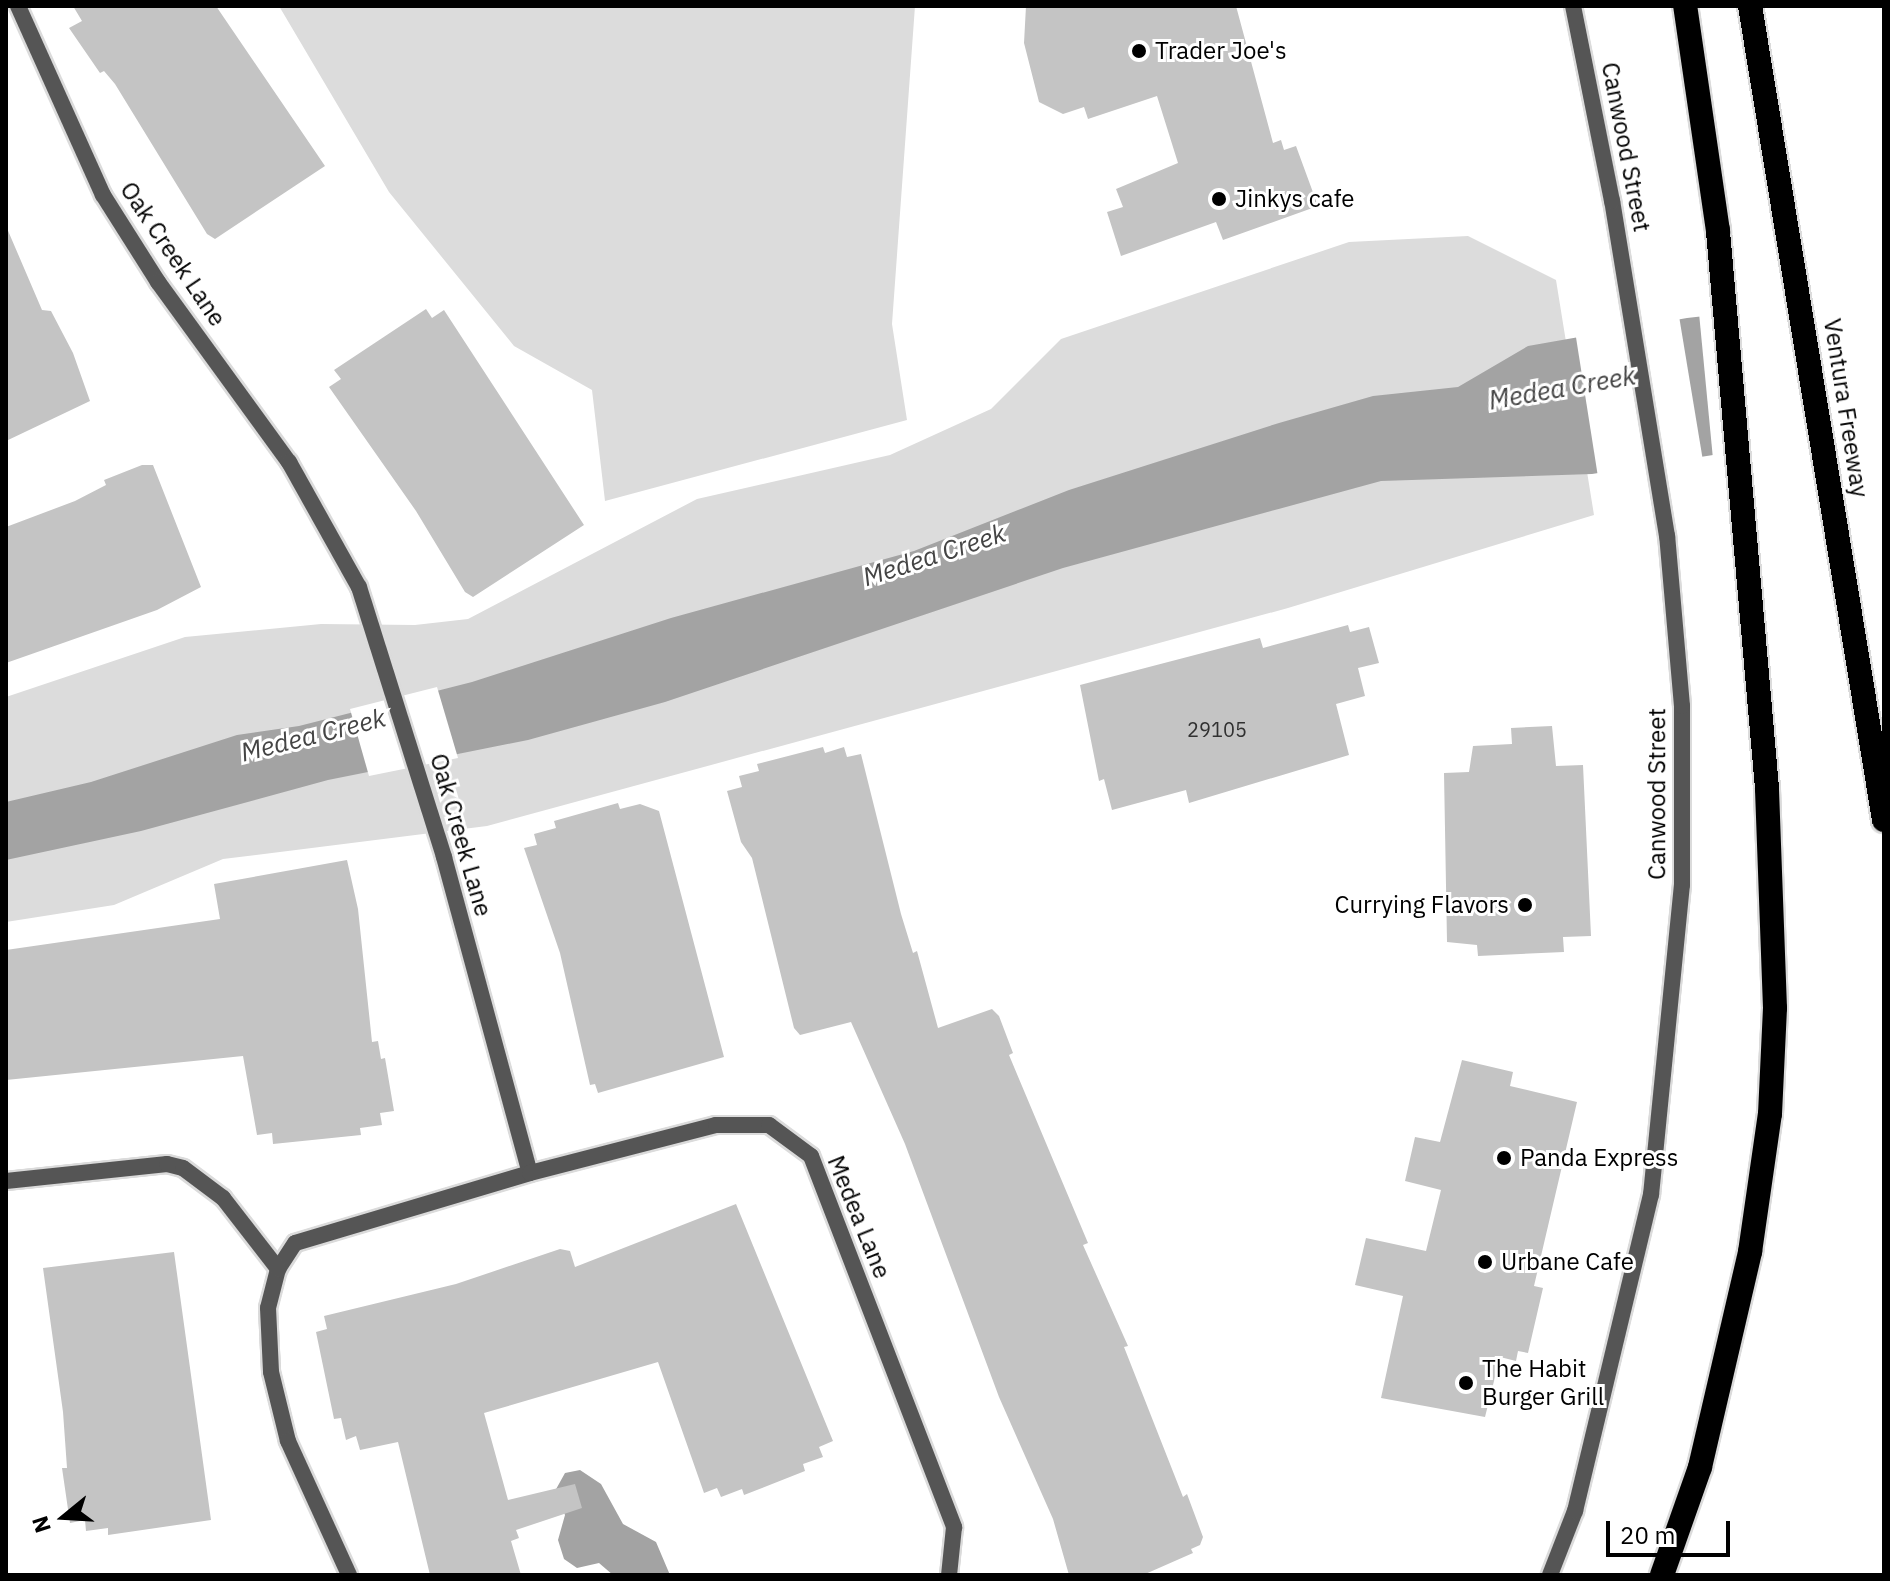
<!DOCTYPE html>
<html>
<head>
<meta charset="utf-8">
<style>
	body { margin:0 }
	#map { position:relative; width:1890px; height:1581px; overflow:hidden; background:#fff; font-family:"IBM Plex Sans",sans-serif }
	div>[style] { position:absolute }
	.green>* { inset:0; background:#dcdcdc }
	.water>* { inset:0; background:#a3a3a3 }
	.pier>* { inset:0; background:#fff }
	.building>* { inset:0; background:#c4c4c4 }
	.roads { filter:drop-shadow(2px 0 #dbdbdb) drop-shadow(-2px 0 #dbdbdb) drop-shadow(0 2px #dbdbdb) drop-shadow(0 -2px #dbdbdb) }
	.street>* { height:16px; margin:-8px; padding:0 8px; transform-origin:8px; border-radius:8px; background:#555 }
	.highway>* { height:24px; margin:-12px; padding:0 12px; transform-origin:12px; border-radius:12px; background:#000 }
	.dots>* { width:22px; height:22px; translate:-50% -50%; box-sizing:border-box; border:4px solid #fff; border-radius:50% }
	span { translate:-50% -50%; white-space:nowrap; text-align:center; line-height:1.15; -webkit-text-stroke:6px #fff; paint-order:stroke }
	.number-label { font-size:20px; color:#313131 }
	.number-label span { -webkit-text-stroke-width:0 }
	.poi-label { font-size:24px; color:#000 }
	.left { translate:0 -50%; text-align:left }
	.right { translate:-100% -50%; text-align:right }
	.street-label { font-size:24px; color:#000 }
	.water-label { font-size:26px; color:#444; font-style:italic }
	.frame { position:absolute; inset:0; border:8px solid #000; pointer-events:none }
	.north { position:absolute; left:24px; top:1477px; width:80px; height:80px; -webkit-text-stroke:6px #fff; paint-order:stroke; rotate:252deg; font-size:22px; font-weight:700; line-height:32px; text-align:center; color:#000 }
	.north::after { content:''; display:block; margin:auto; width:28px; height:36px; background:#000; clip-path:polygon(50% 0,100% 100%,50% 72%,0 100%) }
	.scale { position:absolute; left:1606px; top:1521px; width:124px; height:36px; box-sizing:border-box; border:4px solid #000; border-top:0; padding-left:10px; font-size:24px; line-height:28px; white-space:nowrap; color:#000; -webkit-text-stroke:6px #fff; paint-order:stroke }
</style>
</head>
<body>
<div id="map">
	<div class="green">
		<i style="clip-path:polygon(279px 6px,915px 6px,892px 324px,907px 420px,605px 501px,592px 390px,514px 346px,389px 192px)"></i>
		<i style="clip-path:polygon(1468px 236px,1556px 280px,1594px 515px,1288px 608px,487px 826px,223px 859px,114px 905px,6px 922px,6px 697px,185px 637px,321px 624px,415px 625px,468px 619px,697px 499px,890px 455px,991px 409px,1061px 339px,1349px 242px)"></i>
	</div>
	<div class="water">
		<i style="clip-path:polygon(1884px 296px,1884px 428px,1592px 474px,1381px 481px,1063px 568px,665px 702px,528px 740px,328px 780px,141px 831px,6px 860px,6px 802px,91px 782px,237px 735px,299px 726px,472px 682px,671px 618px,914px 551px,1069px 490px,1279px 423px,1373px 396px,1458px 387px,1528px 346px,1687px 318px)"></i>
		<i style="clip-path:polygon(580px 1470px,601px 1484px,623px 1524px,656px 1542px,670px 1575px,613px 1575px,599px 1563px,577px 1568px,564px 1559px,558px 1540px,565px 1515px,555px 1491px,565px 1473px)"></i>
	</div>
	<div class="pier">
		<i style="clip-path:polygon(1884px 292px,1884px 432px,1713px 459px,1699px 313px)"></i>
		<i style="clip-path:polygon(1679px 316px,1703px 461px,1598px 477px,1575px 331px)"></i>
		<i style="clip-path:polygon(437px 687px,458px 758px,369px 776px,350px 709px)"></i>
	</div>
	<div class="building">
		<i style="clip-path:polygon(73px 6px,216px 6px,325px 166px,215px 239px,207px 234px,115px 84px,104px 71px,100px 73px,69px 28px,82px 21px)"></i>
		<i style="clip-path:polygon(1026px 6px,1236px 6px,1273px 143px,1281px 140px,1284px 150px,1296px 146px,1318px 206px,1223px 240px,1216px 222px,1121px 256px,1107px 212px,1123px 207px,1116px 189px,1178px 163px,1157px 96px,1088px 119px,1084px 107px,1063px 114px,1039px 102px,1024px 43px)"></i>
		<i style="clip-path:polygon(6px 226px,42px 310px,51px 311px,73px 353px,90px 401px,6px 441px)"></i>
		<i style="clip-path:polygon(426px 309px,432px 318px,444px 310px,584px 525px,473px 597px,465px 592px,416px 511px,329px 387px,341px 379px,334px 370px)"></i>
		<i style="clip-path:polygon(142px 465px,153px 465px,201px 587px,157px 610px,6px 663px,6px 527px,75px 501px,106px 485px,104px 480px)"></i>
		<i style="clip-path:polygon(1348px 625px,1350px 632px,1369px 627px,1379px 663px,1358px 668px,1365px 696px,1336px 704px,1349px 755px,1189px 803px,1186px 790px,1112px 810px,1104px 779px,1099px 781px,1080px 685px,1260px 638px,1263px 648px)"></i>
		<i style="clip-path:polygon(1552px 726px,1556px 766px,1583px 765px,1591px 936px,1563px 937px,1564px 952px,1478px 956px,1477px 945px,1447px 942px,1444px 773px,1469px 772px,1473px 746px,1512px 744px,1511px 728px)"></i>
		<i style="clip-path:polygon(823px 747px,825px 753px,844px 747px,847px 757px,861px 754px,901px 914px,913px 953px,917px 951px,938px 1028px,992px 1009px,999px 1016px,1013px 1053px,1009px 1055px,1088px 1243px,1083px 1245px,1128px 1346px,1124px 1347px,1183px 1497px,1187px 1494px,1203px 1537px,1200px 1545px,1191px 1549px,1193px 1553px,1143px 1575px,1069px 1575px,1053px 1519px,999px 1397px,905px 1144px,851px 1022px,800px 1035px,794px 1028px,752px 858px,741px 842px,727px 791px,742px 787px,739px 776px,759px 771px,757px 764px)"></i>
		<i style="clip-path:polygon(618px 803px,620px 809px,640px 804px,659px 811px,724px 1057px,598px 1093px,595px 1084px,590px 1085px,560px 953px,524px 848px,537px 845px,534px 834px,556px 828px,554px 821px)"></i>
		<i style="clip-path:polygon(347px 860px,358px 909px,372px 1042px,378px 1041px,381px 1059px,385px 1058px,394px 1111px,380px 1113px,382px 1125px,360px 1128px,361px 1135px,273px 1144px,272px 1133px,257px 1135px,243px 1056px,6px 1080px,6px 950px,220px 919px,214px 884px)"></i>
		<i style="clip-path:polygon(1462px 1060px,1513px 1072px,1510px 1086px,1577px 1102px,1534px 1286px,1543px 1288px,1528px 1353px,1518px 1351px,1516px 1361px,1500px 1357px,1485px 1417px,1381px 1398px,1403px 1296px,1355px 1285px,1366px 1238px,1426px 1251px,1441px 1190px,1405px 1181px,1415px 1137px,1440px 1142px)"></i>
		<i style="clip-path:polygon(736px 1204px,833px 1441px,819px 1447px,823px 1457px,803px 1464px,805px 1471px,744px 1495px,742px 1489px,721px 1497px,717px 1488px,704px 1493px,658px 1362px,484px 1413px,508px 1500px,575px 1484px,582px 1508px,516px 1530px,519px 1538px,511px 1541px,521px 1575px,430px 1575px,398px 1442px,360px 1450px,356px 1436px,346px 1440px,341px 1418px,334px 1419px,316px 1332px,327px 1329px,324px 1316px,456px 1284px,560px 1249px,570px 1251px,575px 1267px)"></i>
		<i style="clip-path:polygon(174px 1252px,211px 1520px,108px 1535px,108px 1528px,86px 1531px,85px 1520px,70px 1523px,62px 1468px,67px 1468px,63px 1412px,43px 1268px)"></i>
	</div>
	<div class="roads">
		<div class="street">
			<i style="left:18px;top:6px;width:207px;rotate:65.8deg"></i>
			<i style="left:103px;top:195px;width:103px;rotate:57.7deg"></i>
			<i style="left:158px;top:282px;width:223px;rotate:54deg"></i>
			<i style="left:289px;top:462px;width:143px;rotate:60.8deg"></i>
			<i style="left:359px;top:587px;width:283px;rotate:72.5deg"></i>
			<i style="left:444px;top:857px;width:327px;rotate:74.8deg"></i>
			<i style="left:530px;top:1173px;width:245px;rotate:163.4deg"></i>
			<i style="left:295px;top:1243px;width:31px;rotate:123deg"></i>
			<i style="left:278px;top:1269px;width:40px;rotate:104.4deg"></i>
			<i style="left:268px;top:1308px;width:64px;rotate:87.3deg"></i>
			<i style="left:271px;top:1372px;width:71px;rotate:76.2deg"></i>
			<i style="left:288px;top:1441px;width:147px;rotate:65.5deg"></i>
			<i style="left:530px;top:1173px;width:192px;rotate:-14.5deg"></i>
			<i style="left:716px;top:1125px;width:53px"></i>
			<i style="left:769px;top:1125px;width:52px;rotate:36.4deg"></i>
			<i style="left:811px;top:1156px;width:398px;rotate:68.9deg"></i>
			<i style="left:954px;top:1527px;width:48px;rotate:95.9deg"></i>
			<i style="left:6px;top:1181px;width:162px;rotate:-6deg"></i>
			<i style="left:167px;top:1164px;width:16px;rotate:14deg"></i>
			<i style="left:183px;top:1168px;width:50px;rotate:36.9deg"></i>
			<i style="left:223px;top:1198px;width:90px;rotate:52.2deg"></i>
			<i style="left:1550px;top:1575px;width:69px;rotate:-68.7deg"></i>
			<i style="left:1575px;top:1511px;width:325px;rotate:-76.5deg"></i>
			<i style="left:1651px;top:1195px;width:312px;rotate:-84.3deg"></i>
			<i style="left:1682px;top:885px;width:179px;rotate:-90deg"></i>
			<i style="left:1682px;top:706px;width:171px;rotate:-95deg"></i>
			<i style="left:1667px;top:536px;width:339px;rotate:-99.3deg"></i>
			<i style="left:1612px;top:201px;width:199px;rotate:-101.3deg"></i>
		</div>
		<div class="highway">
			<i style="left:1750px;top:6px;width:825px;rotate:80.65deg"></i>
			<i style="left:1662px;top:1575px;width:114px;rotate:-70.6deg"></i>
			<i style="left:1700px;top:1467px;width:221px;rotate:-76.9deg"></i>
			<i style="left:1750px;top:1252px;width:139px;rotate:-81.8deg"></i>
			<i style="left:1770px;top:1114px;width:106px;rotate:-87.3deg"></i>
			<i style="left:1775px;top:1008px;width:220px;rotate:-92.1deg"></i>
			<i style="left:1767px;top:788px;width:559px;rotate:-95.03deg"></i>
			<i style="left:1718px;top:231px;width:227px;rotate:-98.3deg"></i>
		</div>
	</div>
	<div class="dots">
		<i style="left:1139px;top:51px;background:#000"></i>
		<i style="left:1219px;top:199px;background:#000"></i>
		<i style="left:1525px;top:905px;background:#000"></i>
		<i style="left:1504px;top:1158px;background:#000"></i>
		<i style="left:1485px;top:1262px;background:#000"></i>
		<i style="left:1466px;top:1383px;background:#000"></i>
	</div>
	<div class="number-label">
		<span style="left:1217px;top:729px">29105</span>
	</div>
	<div class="poi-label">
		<span class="left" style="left:1155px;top:51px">Trader Joe's</span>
		<span class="left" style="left:1235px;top:199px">Jinkys cafe</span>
		<span class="right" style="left:1509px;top:905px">Currying Flavors</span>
		<span class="left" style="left:1520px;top:1158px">Panda Express</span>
		<span class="left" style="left:1501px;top:1262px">Urbane Cafe</span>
		<span class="left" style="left:1482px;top:1383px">The Habit<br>Burger Grill</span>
	</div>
	<div class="street-label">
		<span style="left:1626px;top:147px;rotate:79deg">Canwood Street</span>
		<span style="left:173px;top:254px;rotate:56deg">Oak Creek Lane</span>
		<span style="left:1846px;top:408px;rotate:81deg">Ventura Freeway</span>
		<span style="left:1657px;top:794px;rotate:-90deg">Canwood Street</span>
		<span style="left:461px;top:835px;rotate:74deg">Oak Creek Lane</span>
		<span style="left:859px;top:1217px;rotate:68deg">Medea Lane</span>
	</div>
	<div class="water-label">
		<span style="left:1562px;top:388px;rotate:-10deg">Medea Creek</span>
		<span style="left:934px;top:555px;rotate:-18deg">Medea Creek</span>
		<span style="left:313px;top:735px;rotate:-14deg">Medea Creek</span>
	</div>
	<div class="frame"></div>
	<div class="north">N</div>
	<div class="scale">20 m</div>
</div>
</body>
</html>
